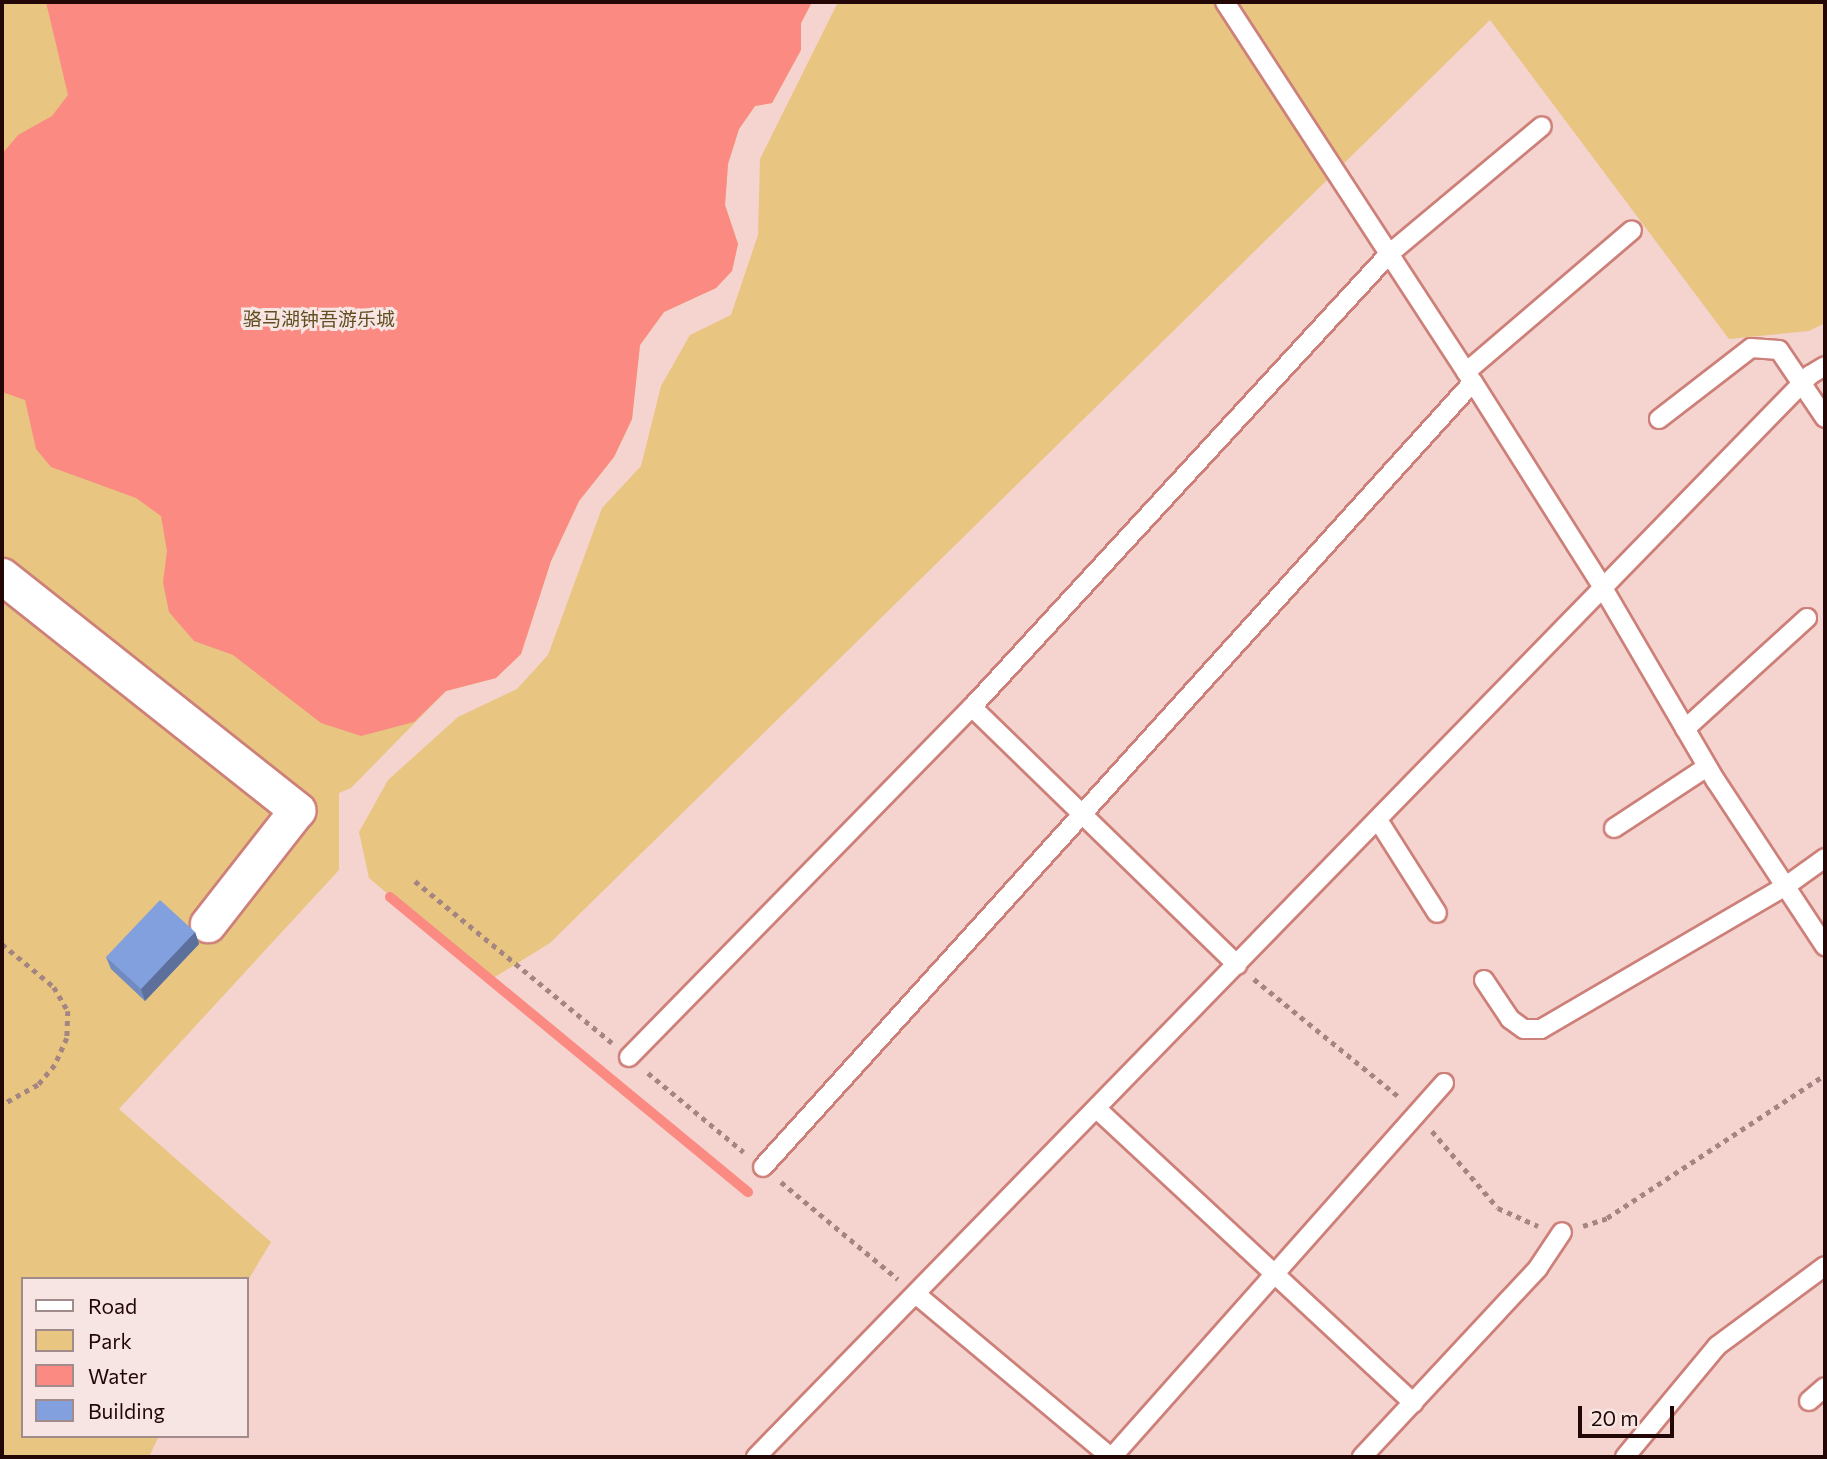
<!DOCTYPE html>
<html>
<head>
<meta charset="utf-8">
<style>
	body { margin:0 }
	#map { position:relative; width:1827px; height:1459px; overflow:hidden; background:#f5d3cf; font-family:Commissioner,"Noto Sans SC",sans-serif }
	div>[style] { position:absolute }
	.green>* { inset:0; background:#e8c681 }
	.water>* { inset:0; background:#fa8a82 }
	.stream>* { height:10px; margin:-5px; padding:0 5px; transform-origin:5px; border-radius:5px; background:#fa8a82 }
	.path>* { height:4.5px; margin-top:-2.25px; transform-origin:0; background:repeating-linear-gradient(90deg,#a58582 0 5px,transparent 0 10px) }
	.roads { filter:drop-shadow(2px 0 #cd8079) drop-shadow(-2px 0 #cd8079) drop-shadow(0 2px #cd8079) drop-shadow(0 -2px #cd8079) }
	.lane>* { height:18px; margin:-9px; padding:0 9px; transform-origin:9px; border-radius:9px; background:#fff }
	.street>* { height:35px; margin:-17.5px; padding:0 17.5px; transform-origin:17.5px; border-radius:17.5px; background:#fff }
	.wall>* { inset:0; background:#718abf }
	.shaded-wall>* { inset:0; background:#5c709b }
	.building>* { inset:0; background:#83a0de }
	span { translate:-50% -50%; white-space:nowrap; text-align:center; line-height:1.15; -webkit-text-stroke:6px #f6e5e3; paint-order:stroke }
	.park-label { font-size:19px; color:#624e21 }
	.frame { position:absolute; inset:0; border:4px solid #230706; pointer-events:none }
	.legend { position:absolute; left:21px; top:1277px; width:228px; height:161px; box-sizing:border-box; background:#f6e5e3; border:2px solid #a28c8b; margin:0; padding:9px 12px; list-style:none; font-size:21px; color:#230706 }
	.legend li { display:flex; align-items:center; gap:14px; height:35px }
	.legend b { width:35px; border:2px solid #a28c8b }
	.scale { position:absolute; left:1578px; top:1406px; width:96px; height:32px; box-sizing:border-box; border:4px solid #230706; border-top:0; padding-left:9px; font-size:21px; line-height:24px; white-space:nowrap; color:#230706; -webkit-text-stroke:5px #f6e5e3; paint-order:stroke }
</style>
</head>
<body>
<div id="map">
	<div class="green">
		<i style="clip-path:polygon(2px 2px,812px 2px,801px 23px,801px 50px,772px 103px,755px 106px,739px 129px,728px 164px,725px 205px,738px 244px,732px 271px,716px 288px,664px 312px,640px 345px,632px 419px,614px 457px,579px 501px,551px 561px,521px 654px,496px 678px,446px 691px,351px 788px,339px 793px,339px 870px,119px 1109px,271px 1242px,247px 1282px,23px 1279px,23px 1436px,159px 1436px,149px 1457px,2px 1457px)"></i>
		<i style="clip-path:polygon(838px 2px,1825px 2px,1825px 323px,1809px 331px,1729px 339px,1490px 20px,550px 943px,490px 980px,369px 878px,359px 832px,388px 780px,458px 717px,517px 689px,548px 655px,602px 508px,641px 466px,661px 386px,690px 335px,731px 315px,758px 235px,760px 159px)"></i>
	</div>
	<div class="water">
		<i style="clip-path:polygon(46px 2px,812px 2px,801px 23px,801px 50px,772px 103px,755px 106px,739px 129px,728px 164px,725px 205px,738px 244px,732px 271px,716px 288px,664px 312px,640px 345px,632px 419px,614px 457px,579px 501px,551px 561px,521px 654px,496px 678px,446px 691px,414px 722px,361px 736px,321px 723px,233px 655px,194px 641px,169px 612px,163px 582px,167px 551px,161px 516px,136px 498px,51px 467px,36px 449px,25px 400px,2px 392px,2px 154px,18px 135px,52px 116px,68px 95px)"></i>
	</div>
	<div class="stream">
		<i style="left:390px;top:897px;width:464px;rotate:39.5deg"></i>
	</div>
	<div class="path">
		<i style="left:415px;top:881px;width:255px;rotate:39.4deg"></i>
		<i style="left:2px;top:944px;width:67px;rotate:39.6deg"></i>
		<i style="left:54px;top:987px;width:28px;rotate:60deg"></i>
		<i style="left:68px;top:1011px;width:27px;rotate:92deg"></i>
		<i style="left:67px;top:1038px;width:30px;rotate:114deg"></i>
		<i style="left:55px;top:1065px;width:26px;rotate:130deg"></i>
		<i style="left:38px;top:1085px;width:41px;rotate:150.9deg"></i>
		<i style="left:1254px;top:979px;width:187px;rotate:39.1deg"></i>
		<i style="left:648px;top:1073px;width:124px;rotate:39.5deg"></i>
		<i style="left:1432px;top:1131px;width:101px;rotate:49.4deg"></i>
		<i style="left:1498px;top:1208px;width:44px;rotate:24.2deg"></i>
		<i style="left:781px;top:1182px;width:152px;rotate:39.7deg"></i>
		<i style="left:1583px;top:1226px;width:25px;rotate:-18deg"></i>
		<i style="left:1607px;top:1218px;width:261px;rotate:-33.3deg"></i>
	</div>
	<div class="roads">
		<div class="lane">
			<i style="left:1225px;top:2px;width:454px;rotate:56.9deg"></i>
			<i style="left:1473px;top:382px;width:244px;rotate:57.7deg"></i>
			<i style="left:1603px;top:588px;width:224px;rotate:59.7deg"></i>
			<i style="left:1716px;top:781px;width:198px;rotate:56.6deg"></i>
			<i style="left:1466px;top:372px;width:218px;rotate:-40.5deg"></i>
			<i style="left:1659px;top:419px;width:116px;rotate:-37.7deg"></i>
			<i style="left:1751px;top:348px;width:28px;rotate:4deg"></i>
			<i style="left:1779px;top:350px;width:82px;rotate:55.9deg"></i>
			<i style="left:972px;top:707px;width:370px;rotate:44.2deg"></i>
			<i style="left:1685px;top:729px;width:165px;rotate:-42.3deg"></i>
			<i style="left:1378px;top:820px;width:110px;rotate:57.6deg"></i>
			<i style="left:1614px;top:828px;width:111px;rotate:-33.3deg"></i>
			<i style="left:1484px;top:980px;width:47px;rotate:56.3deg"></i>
			<i style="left:1510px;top:1019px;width:17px;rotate:36deg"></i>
			<i style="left:1524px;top:1029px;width:17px"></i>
			<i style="left:1541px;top:1029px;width:284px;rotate:-30.3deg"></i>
			<i style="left:1786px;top:886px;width:48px;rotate:-35.7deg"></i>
			<i style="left:629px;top:1057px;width:490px;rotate:-45.6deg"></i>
			<i style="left:972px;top:707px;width:616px;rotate:-47.37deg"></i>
			<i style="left:1389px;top:254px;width:199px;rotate:-39.9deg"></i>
			<i style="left:1097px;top:1109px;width:432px;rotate:42.9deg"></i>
			<i style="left:763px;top:1167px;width:1058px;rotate:-47.87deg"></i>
			<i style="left:917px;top:1295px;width:253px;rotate:39.9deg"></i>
			<i style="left:1809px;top:1401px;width:21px;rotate:-41deg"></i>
			<i style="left:756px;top:1457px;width:1511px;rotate:-45.75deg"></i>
			<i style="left:1810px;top:375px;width:17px;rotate:-31deg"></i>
			<i style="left:1112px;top:1457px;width:500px;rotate:-48.4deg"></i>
			<i style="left:1362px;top:1457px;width:258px;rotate:-47deg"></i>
			<i style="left:1538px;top:1268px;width:43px;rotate:-56.3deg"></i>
			<i style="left:1625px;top:1457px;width:144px;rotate:-50.3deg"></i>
			<i style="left:1717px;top:1346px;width:134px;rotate:-36.5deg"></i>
		</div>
		<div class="street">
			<i style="left:2px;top:576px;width:377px;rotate:38.4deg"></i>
			<i style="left:297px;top:810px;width:145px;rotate:128deg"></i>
		</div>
	</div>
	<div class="wall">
		<i style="clip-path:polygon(195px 932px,199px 944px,145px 1001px,111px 969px,106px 957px)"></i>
	</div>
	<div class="shaded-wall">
		<i style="clip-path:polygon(195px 932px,199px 944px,145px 1001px,141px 989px)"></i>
	</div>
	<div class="building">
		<i style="clip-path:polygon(160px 900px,195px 932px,141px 989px,106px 957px)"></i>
	</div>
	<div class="park-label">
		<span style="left:319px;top:319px">骆马湖钟吾游乐城</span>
	</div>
	<div class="frame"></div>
	<ul class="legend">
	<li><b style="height:9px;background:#fff"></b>Road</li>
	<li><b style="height:19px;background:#e8c681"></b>Park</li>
	<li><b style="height:19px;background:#fa8a82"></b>Water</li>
	<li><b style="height:19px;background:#83a0de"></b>Building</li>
	</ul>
	<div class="scale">20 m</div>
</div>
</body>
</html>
